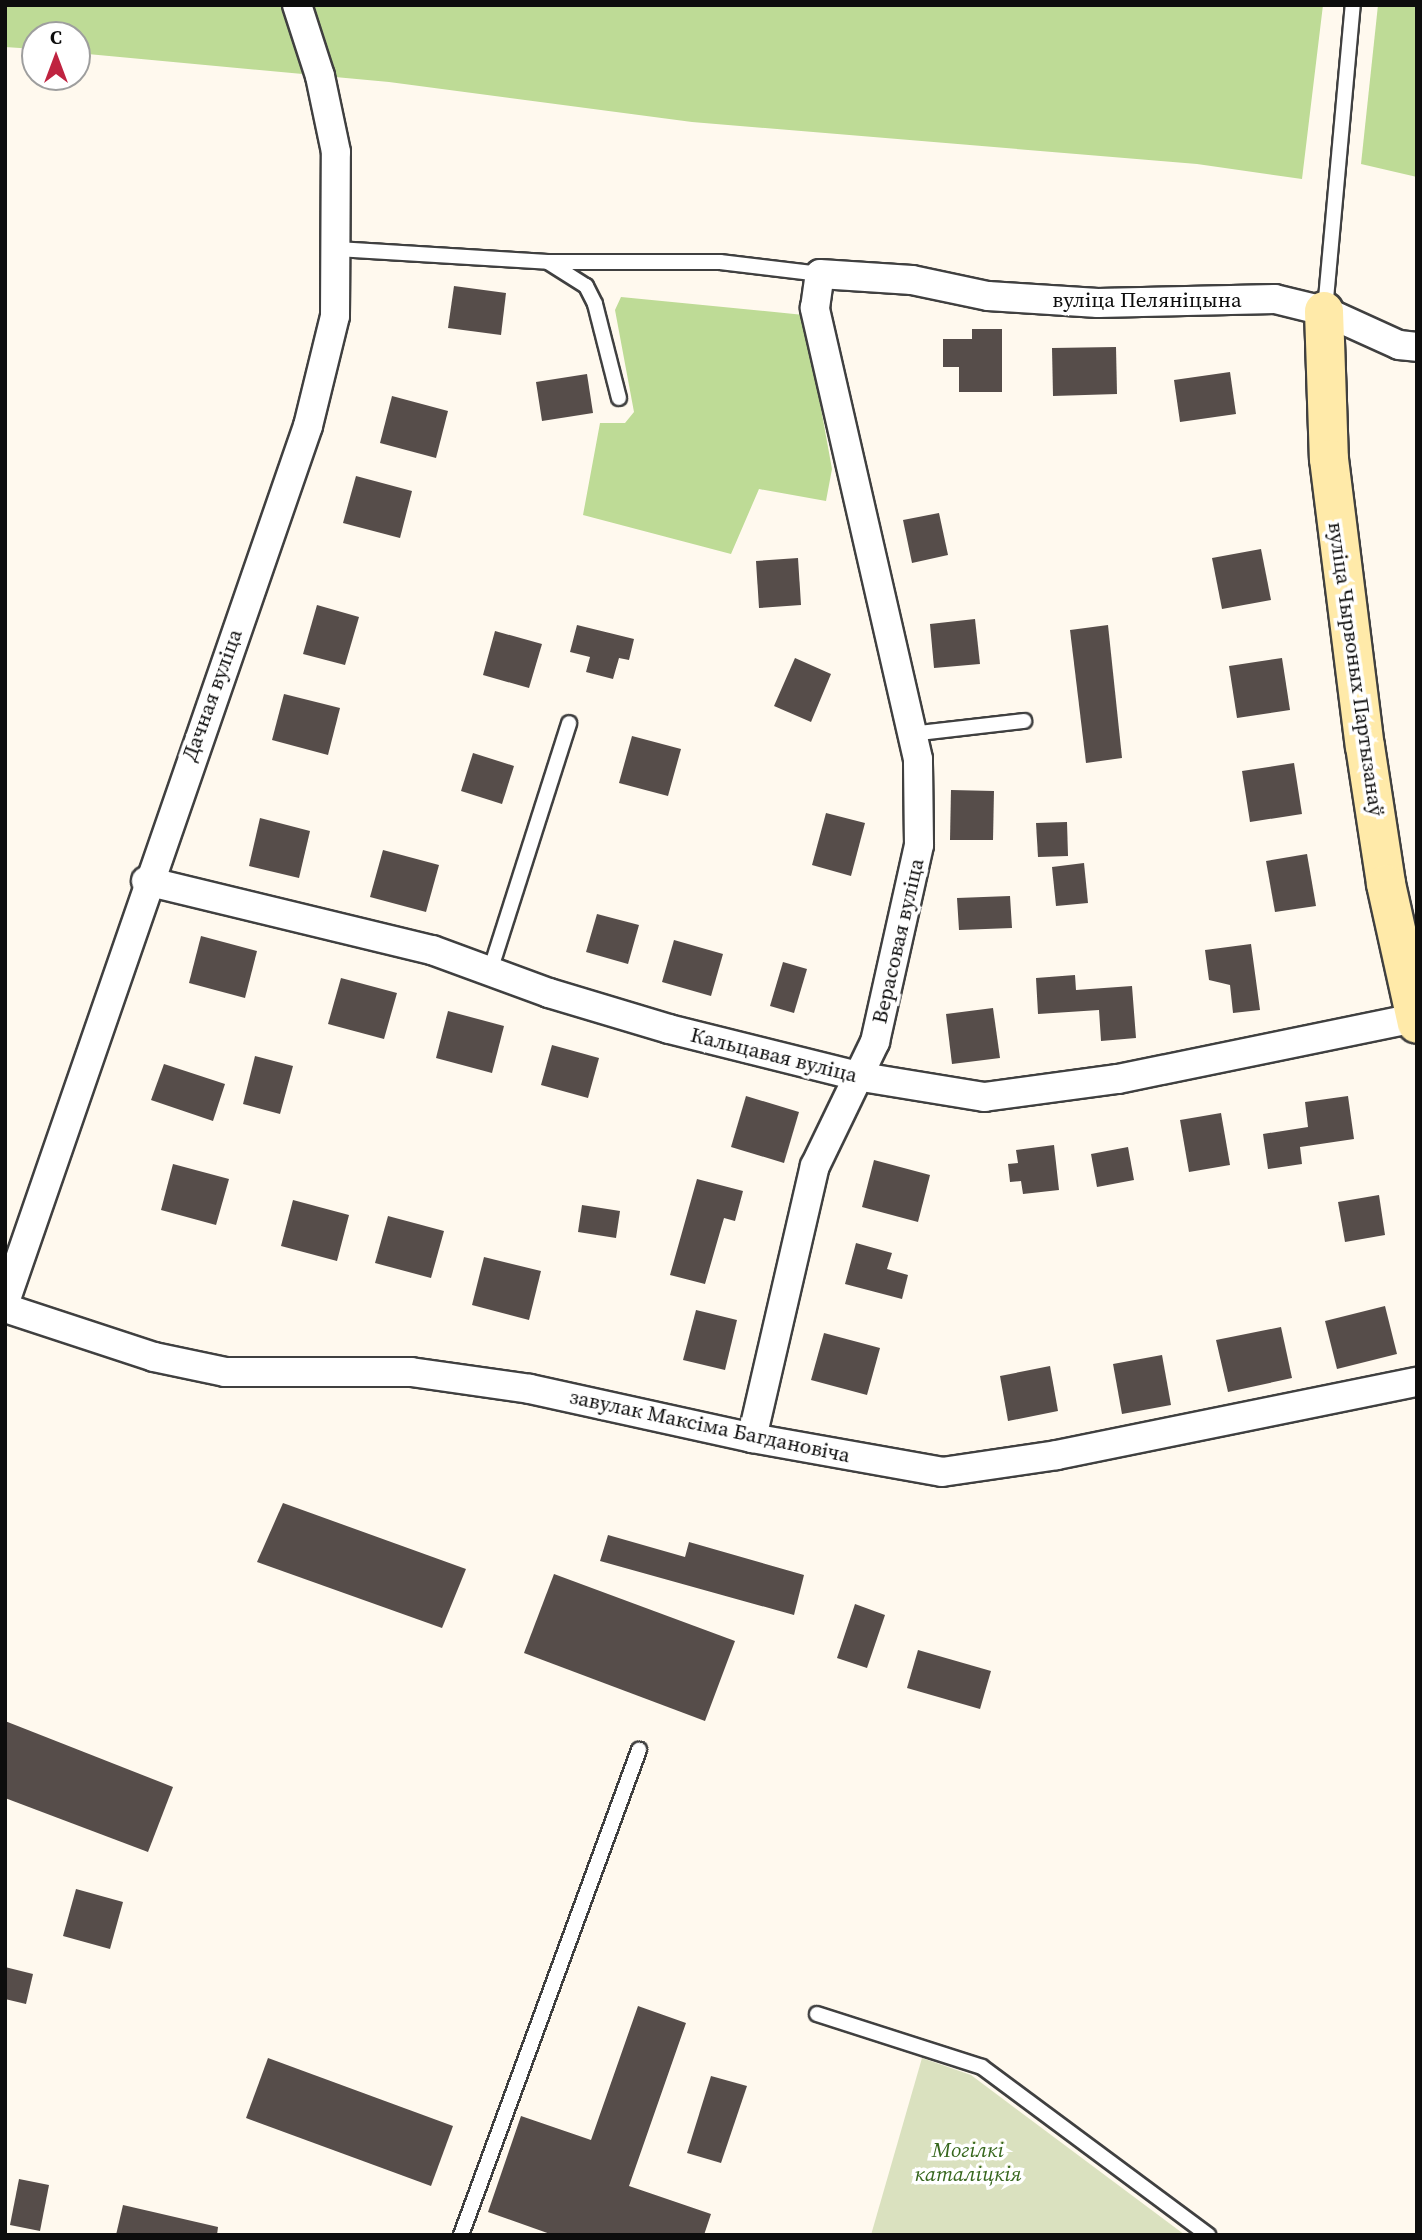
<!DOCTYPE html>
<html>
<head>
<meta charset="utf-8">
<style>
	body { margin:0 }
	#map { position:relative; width:1422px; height:2240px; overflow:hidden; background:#fff9ee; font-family:"Source Serif 4",serif }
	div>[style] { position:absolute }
	.forest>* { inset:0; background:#bedb96 }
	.cemetery>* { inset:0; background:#dae1bf }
	.building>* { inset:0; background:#564d4a }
	.roads { filter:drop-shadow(2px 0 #404040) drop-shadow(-2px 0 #404040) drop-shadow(0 2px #404040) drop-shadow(0 -2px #404040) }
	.lane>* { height:14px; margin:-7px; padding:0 7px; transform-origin:7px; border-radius:7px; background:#fff }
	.street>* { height:28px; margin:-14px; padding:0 14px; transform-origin:14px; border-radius:14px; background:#fff }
	.secondary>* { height:38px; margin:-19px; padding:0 19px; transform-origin:19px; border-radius:19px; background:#ffeaa9 }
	span { translate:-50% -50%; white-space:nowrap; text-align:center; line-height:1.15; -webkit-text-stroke:7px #fff; paint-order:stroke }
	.street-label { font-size:21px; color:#0d0d0d }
	.park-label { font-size:21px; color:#36661d; font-style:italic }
	.frame { position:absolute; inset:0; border:7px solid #0d0d0d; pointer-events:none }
	.north { position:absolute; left:21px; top:21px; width:70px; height:70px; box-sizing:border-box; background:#fff; border:2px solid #9e9e9e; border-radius:50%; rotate:0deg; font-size:19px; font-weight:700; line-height:28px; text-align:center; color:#0d0d0d }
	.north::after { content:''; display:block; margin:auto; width:24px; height:32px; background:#bf2340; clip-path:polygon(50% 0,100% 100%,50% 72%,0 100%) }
</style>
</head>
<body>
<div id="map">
	<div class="forest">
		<i style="clip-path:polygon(5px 5px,1323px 5px,1302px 179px,1197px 164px,692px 122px,389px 82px,77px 53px,77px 35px,35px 35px,35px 49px,5px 47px)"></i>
		<i style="clip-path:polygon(1378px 5px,1417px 5px,1417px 177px,1361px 164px)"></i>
		<i style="clip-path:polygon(621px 297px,804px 315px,832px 469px,826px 501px,759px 489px,731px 554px,583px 515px,600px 423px,625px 423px,634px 412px,615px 310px)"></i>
	</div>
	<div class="cemetery">
		<i style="clip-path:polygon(922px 2058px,971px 2075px,1185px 2235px,871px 2235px)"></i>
	</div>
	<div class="building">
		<i style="clip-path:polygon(454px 286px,506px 293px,501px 335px,448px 328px)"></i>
		<i style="clip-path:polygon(972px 329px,1002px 329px,1002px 392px,959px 392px,959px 367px,943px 367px,943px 339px,972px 339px)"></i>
		<i style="clip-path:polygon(1116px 347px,1117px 394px,1053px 396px,1052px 348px)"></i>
		<i style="clip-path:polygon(1230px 372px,1236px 414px,1180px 422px,1174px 380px)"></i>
		<i style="clip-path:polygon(587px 374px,593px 413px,542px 421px,536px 382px)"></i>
		<i style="clip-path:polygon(392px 396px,448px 411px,436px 458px,380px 443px)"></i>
		<i style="clip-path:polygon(356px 476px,412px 491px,400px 538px,343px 523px)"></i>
		<i style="clip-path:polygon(939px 513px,948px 555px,912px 563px,903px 520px)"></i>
		<i style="clip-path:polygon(1261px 549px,1271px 600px,1222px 609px,1212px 558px)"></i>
		<i style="clip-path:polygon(798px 558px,801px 605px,759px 608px,756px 561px)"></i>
		<i style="clip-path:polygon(317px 605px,359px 617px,345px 665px,303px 654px)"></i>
		<i style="clip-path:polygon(975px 619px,980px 664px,934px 668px,930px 624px)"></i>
		<i style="clip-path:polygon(577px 625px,634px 639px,629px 660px,619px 658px,613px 679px,586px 672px,590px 657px,570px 652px)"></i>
		<i style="clip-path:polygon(1108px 625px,1122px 758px,1086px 763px,1070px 630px)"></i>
		<i style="clip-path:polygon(495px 631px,542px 644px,529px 688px,483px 675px)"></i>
		<i style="clip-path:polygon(795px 658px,831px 674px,811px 722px,774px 706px)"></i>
		<i style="clip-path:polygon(1282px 658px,1290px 710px,1237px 718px,1229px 666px)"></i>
		<i style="clip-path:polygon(284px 694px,340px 708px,328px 755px,272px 740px)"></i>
		<i style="clip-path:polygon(632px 736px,681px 749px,668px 796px,619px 783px)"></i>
		<i style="clip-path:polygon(473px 753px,514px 766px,502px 804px,461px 791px)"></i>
		<i style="clip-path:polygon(1294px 763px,1302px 814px,1250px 822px,1242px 771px)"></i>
		<i style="clip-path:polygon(951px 790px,994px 791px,993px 840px,950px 840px)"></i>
		<i style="clip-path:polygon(826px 813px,865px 823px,851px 876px,812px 865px)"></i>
		<i style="clip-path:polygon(260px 818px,310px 831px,299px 878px,249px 866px)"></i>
		<i style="clip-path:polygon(1067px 822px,1068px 856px,1038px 857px,1036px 823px)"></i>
		<i style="clip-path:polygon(383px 850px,439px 865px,426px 912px,370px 897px)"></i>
		<i style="clip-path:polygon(1307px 854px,1316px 906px,1275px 912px,1266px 861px)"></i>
		<i style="clip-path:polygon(1084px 863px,1088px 903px,1056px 906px,1052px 867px)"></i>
		<i style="clip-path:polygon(1010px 896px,1012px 928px,959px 930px,957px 898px)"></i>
		<i style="clip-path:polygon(597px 914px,639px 925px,628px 964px,586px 952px)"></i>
		<i style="clip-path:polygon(201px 936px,257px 951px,245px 998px,189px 983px)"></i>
		<i style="clip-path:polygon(674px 940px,723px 954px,711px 996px,662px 982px)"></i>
		<i style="clip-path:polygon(1251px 944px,1260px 1010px,1233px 1013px,1230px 985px,1209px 980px,1205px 950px)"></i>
		<i style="clip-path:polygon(783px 962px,807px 969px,794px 1013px,770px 1006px)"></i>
		<i style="clip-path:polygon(1075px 975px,1076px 990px,1132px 986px,1136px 1038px,1101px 1041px,1099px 1010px,1038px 1014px,1036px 978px)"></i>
		<i style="clip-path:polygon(341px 978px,397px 993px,384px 1039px,328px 1024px)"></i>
		<i style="clip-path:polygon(993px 1008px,1000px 1058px,952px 1064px,946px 1014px)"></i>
		<i style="clip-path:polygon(448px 1011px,504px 1026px,492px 1073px,436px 1058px)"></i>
		<i style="clip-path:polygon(552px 1045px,599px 1058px,588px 1098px,541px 1085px)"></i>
		<i style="clip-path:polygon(255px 1056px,293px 1066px,280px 1114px,243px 1104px)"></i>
		<i style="clip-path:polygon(164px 1064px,225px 1084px,213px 1121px,151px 1100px)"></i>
		<i style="clip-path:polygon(746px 1096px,799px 1112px,784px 1163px,731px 1147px)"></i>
		<i style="clip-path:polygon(1348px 1096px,1354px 1139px,1300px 1147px,1302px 1164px,1268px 1169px,1263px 1134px,1308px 1127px,1305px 1102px)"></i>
		<i style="clip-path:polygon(1221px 1113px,1230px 1165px,1189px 1172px,1180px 1120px)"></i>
		<i style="clip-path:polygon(1054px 1145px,1059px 1190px,1023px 1194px,1021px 1181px,1010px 1182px,1008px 1164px,1018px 1163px,1016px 1150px)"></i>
		<i style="clip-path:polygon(1128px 1147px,1134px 1180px,1097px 1187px,1091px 1154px)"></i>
		<i style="clip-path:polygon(874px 1160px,930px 1175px,918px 1222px,862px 1207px)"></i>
		<i style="clip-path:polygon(173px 1164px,229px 1179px,216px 1225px,161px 1210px)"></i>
		<i style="clip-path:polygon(697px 1179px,743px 1191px,735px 1221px,724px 1218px,705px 1284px,670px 1275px)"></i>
		<i style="clip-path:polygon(1379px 1195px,1385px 1235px,1345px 1242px,1338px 1202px)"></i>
		<i style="clip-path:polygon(293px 1200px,349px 1215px,337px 1261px,281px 1246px)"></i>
		<i style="clip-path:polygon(582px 1205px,620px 1211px,616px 1238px,578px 1232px)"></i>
		<i style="clip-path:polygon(388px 1216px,444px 1231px,431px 1278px,375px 1263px)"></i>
		<i style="clip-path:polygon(856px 1243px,892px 1253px,887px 1269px,908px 1275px,902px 1299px,845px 1284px)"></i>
		<i style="clip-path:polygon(484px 1257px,541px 1271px,529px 1320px,472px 1305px)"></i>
		<i style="clip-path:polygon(1385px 1306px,1397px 1354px,1337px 1369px,1325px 1321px)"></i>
		<i style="clip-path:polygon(696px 1310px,737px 1320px,725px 1370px,683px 1360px)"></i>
		<i style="clip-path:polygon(1281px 1327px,1292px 1378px,1228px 1392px,1216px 1340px)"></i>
		<i style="clip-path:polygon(824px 1333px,880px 1348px,867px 1395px,811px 1380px)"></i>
		<i style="clip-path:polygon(1162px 1355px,1171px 1405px,1122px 1414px,1113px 1364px)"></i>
		<i style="clip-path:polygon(1050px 1366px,1058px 1411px,1008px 1421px,1000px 1376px)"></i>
		<i style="clip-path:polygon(283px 1503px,466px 1569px,442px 1628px,257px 1562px)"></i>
		<i style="clip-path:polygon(608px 1535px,685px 1557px,689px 1542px,804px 1575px,794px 1615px,600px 1561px)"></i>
		<i style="clip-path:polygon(554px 1574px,735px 1641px,705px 1721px,524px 1653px)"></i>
		<i style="clip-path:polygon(855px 1604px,885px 1615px,867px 1668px,837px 1658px)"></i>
		<i style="clip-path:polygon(918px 1650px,991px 1671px,980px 1709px,907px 1688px)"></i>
		<i style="clip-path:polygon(5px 1721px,173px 1787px,148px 1852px,5px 1798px)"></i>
		<i style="clip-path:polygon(76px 1889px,123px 1902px,110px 1949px,63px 1936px)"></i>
		<i style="clip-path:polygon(5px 1967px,33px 1974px,26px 2004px,5px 1999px)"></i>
		<i style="clip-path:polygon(638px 2006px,686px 2023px,629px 2186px,711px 2214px,704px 2235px,553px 2235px,488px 2212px,521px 2116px,591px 2140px)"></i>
		<i style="clip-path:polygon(268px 2058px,453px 2126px,431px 2186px,246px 2118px)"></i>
		<i style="clip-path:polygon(711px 2076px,747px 2086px,721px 2163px,687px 2153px)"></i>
		<i style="clip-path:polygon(19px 2179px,49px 2185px,40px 2231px,10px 2225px)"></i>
		<i style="clip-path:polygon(123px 2205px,218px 2227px,217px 2235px,116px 2235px)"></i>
	</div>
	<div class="roads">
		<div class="lane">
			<i style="left:337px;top:249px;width:211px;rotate:3.5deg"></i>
			<i style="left:548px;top:262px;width:45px;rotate:32.3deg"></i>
			<i style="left:586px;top:286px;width:20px;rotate:63deg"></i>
			<i style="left:595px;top:304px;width:97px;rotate:75.7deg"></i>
			<i style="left:549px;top:262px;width:171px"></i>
			<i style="left:720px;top:262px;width:101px;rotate:6.8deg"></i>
			<i style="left:1325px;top:310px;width:306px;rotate:-84.8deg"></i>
			<i style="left:911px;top:734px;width:114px;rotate:-6.6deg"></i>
			<i style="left:491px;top:968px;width:257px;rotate:-72.3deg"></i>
			<i style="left:817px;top:2014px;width:173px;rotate:17.8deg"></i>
			<i style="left:982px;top:2067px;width:282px;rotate:36.6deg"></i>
			<i style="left:461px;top:2235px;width:517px;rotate:-69.85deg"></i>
		</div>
		<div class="street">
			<i style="left:146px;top:881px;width:294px;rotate:13.6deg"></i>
			<i style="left:432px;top:950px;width:125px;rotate:20.2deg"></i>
			<i style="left:549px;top:993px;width:125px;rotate:16.7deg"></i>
			<i style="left:669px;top:1029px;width:199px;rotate:14deg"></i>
			<i style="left:862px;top:1077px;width:124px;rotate:9.3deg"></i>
			<i style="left:984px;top:1097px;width:135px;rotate:-7.7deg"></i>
			<i style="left:1118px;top:1079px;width:303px;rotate:-11.6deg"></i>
			<i style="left:5px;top:1302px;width:927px;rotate:-70.92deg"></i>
			<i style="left:308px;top:426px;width:113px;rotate:-76.2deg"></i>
			<i style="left:335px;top:316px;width:164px;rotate:-89.7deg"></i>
			<i style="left:336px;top:152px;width:78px;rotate:-101.9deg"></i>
			<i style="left:320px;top:76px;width:75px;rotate:-107.9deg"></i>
			<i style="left:5px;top:1308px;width:157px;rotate:18.2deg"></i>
			<i style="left:154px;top:1357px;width:73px;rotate:11.9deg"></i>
			<i style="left:225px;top:1372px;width:186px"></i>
			<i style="left:411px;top:1372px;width:120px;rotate:8.1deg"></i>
			<i style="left:530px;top:1389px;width:227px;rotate:12.4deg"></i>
			<i style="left:752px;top:1438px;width:193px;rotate:10.1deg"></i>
			<i style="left:942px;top:1472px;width:116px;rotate:-8.4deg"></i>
			<i style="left:1057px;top:1455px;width:367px;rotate:-11.5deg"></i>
			<i style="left:752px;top:1438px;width:279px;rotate:-77deg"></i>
			<i style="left:815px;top:1166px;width:138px;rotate:-64.2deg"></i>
			<i style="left:875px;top:1042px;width:202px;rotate:-77.4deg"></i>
			<i style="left:919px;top:845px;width:86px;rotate:-90.7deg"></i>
			<i style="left:918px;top:759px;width:463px;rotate:-102.9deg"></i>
			<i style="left:815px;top:308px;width:34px;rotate:-82deg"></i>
			<i style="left:820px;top:274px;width:92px;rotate:3.7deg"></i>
			<i style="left:912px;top:280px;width:78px;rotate:11.9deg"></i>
			<i style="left:988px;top:296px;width:110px;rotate:3.6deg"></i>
			<i style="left:1098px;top:303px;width:177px;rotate:-1.3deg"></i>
			<i style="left:1275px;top:299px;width:50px;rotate:13.8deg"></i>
			<i style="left:1324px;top:311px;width:82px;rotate:24.4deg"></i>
			<i style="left:1399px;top:345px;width:18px;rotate:6deg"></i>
		</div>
		<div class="secondary">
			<i style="left:1324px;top:311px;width:148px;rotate:88.1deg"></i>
			<i style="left:1329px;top:459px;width:289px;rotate:82.9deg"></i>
			<i style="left:1365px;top:746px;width:140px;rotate:81.3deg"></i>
			<i style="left:1386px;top:884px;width:143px;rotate:77.5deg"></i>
		</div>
	</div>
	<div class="street-label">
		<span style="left:1147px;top:300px">вуліца Пеляніцына</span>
		<span style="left:1356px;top:669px;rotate:82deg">вуліца Чырвоных Партызанаў</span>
		<span style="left:212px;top:695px;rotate:-70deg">Дачная вуліца</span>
		<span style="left:898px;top:941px;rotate:-77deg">Верасовая вуліца</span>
		<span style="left:774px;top:1055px;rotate:14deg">Кальцавая вуліца</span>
		<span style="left:710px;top:1426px;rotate:12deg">завулак Максіма Багдановіча</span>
	</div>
	<div class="park-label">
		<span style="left:968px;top:2162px">Могілкі<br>каталіцкія</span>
	</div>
	<div class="frame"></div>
	<div class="north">С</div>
</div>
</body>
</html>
